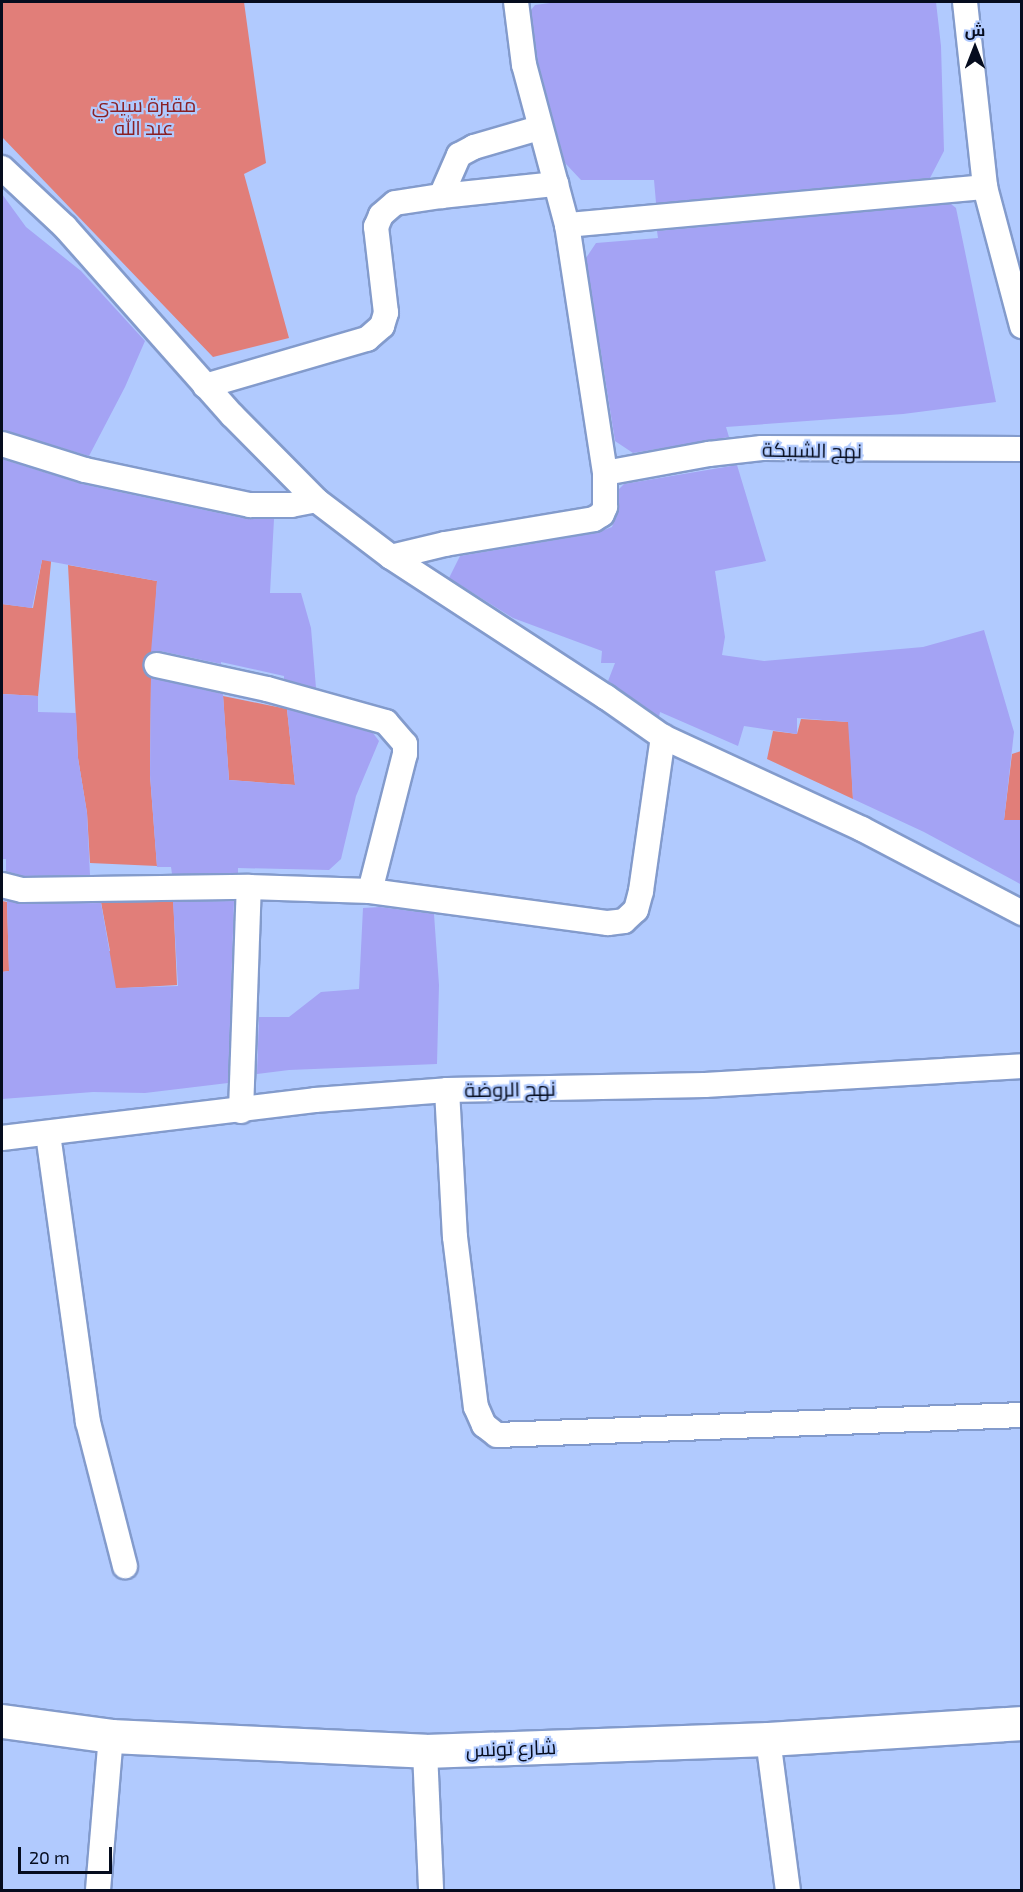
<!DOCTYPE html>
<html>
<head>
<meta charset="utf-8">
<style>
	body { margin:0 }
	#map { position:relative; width:1023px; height:1892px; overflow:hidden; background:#b1cafe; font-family:"Exo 2",Cairo,sans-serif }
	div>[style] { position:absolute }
	.green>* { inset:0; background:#e17e79 }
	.building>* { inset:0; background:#a4a3f4 }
	.roads { filter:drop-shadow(2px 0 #839bcc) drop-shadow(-2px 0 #839bcc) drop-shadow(0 2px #839bcc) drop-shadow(0 -2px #839bcc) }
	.street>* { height:24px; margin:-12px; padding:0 12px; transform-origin:12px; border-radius:12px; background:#fff }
	.primary>* { height:33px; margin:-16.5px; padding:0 16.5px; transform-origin:16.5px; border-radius:16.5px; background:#fff }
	span { translate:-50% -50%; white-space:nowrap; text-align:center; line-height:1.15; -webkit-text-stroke:4.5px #b1cafe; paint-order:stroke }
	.park-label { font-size:20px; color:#892024 }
	.street-label { font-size:20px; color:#050c1e }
	.frame { position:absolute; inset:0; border:3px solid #050c1e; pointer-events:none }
	.north { position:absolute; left:945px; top:18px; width:60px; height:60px; -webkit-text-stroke:4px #b1cafe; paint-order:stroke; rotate:0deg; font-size:16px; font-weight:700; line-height:24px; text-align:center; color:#050c1e }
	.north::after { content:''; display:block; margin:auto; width:21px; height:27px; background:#050c1e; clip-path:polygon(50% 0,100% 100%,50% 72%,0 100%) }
	.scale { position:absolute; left:18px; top:1847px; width:94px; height:27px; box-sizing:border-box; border:3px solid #050c1e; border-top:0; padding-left:8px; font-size:18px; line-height:21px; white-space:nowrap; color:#050c1e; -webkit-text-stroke:4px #b1cafe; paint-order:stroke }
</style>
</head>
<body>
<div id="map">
	<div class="green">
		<i style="clip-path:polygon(2px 2px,244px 2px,266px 163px,244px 174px,289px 338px,213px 357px,2px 137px)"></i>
		<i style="clip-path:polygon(48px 528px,54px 532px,38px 696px,2px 694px,2px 604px,33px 608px)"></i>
		<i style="clip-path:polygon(68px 565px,157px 581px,151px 677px,150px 775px,157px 866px,90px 863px,87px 813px,78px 758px)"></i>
		<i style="clip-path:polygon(223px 696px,287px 709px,295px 785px,229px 780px)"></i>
		<i style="clip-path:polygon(801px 719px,849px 722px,853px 799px,767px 759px,773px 731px,797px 734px)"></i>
		<i style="clip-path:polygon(1021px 751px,1021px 820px,1004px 820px,1012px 754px)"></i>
		<i style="clip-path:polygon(173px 894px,177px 985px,125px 988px,126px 1004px,80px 953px,110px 951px,101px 902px)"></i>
		<i style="clip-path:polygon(2px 901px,7px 902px,9px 971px,2px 972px)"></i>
	</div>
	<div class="building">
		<i style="clip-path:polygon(557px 2px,936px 2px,941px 46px,944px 151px,930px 178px,656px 203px,654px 180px,581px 180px,565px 163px,538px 62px,531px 10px,535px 5px)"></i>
		<i style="clip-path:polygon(2px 194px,26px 227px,81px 271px,145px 341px,125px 387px,89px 456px,2px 430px)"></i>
		<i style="clip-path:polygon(951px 204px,956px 208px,996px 402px,903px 414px,726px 427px,729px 437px,633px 453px,615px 441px,586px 258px,596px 243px,658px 238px,657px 231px)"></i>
		<i style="clip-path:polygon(2px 459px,82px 484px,247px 519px,274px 519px,270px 593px,301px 593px,311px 628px,316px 688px,284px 679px,284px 676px,221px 662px,221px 664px,160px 651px,151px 652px,157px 581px,42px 560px,32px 608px,2px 604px)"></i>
		<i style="clip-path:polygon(737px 465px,766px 561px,715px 571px,725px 637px,722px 655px,764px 661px,923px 647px,984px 630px,1014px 732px,1004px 820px,1022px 820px,1022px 885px,924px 832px,853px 799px,848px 722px,797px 718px,797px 734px,744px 726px,738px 746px,660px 712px,659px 717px,608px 681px,615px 663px,601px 663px,602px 651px,513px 618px,449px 578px,460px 556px,596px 533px,612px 527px,619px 507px,619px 489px,624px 484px)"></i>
		<i style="clip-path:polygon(151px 678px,223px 694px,229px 780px,295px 785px,287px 709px,373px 733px,379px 741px,356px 796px,341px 859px,329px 870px,238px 868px,238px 873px,172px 874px,171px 867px,157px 867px,150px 775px)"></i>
		<i style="clip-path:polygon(2px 694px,38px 696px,38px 712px,76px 713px,78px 758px,87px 813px,90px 875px,24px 876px,6px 871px,6px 859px,2px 859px)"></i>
		<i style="clip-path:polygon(7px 901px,22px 904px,101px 903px,116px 988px,178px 986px,173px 902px,234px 901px,228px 1083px,145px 1093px,93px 1092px,2px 1099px,2px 972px,9px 971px)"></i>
		<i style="clip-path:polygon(380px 907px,434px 914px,439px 985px,437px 1064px,289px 1070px,257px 1074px,259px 1017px,289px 1017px,321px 992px,359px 989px,363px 908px)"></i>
	</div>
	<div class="roads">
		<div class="street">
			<i style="left:965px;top:2px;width:186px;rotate:83.8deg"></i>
			<i style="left:985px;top:187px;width:144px;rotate:75.1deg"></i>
			<i style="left:539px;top:128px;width:68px;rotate:163.7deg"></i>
			<i style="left:474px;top:147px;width:17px;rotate:152deg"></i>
			<i style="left:459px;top:155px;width:45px;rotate:113.7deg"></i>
			<i style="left:441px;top:196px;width:116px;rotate:-6deg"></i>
			<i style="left:2px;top:168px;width:86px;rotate:43.1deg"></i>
			<i style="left:65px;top:227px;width:251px;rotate:48.4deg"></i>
			<i style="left:232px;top:415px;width:120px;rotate:45.3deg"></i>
			<i style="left:316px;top:500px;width:94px;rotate:37.2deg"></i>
			<i style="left:391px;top:557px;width:257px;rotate:33.1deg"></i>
			<i style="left:606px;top:697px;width:70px;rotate:35.1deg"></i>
			<i style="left:663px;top:737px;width:219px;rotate:24.8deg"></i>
			<i style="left:862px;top:829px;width:181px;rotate:27.7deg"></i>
			<i style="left:567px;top:225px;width:420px;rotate:-5.2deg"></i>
			<i style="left:205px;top:386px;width:169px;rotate:-16.2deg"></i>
			<i style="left:367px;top:339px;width:20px;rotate:-41deg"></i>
			<i style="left:382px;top:326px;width:14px;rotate:-73deg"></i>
			<i style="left:386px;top:313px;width:87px;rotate:-96.6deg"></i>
			<i style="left:376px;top:227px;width:13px;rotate:-67deg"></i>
			<i style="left:381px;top:215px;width:18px;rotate:-41deg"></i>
			<i style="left:395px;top:203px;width:47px;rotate:-8.7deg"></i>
			<i style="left:2px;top:444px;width:87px;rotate:17.4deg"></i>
			<i style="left:85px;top:470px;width:169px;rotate:12deg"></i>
			<i style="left:250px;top:505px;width:41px"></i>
			<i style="left:291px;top:505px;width:25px;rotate:-11deg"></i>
			<i style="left:605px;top:473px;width:106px;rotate:-10.4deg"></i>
			<i style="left:709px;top:454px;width:53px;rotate:-6.5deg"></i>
			<i style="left:762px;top:448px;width:260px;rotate:0.2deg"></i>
			<i style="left:391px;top:557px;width:56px;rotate:-13.5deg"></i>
			<i style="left:445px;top:544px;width:151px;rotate:-9.5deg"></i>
			<i style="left:594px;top:519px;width:9px;rotate:-32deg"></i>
			<i style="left:602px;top:514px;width:8px;rotate:-67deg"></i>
			<i style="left:605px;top:507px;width:34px;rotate:-90deg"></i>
			<i style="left:605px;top:473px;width:251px;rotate:-98.7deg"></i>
			<i style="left:567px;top:225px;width:166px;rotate:-105deg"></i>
			<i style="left:524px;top:65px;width:64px;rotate:-97.2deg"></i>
			<i style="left:2px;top:885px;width:21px;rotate:14deg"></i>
			<i style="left:22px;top:890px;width:227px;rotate:-0.8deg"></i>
			<i style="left:249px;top:887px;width:121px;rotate:1.9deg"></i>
			<i style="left:370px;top:891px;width:141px;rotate:-75.7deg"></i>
			<i style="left:405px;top:754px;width:10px;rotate:-90deg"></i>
			<i style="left:405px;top:744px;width:29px;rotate:-131deg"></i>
			<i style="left:386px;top:722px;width:123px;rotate:-164.5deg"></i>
			<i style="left:267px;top:689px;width:113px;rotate:-167.7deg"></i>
			<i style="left:370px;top:891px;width:240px;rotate:7.7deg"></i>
			<i style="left:608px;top:923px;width:16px;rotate:-7deg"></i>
			<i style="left:624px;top:921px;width:16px;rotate:-43deg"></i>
			<i style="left:636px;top:910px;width:20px;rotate:-75deg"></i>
			<i style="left:641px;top:891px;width:156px;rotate:-81.9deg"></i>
			<i style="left:447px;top:1090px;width:147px;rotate:86.9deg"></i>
			<i style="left:455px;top:1237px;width:171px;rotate:83deg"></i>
			<i style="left:476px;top:1407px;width:20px;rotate:66deg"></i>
			<i style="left:484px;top:1425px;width:16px;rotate:38deg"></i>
			<i style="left:497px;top:1435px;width:525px;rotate:-2.18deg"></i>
			<i style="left:241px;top:1111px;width:224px;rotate:-88deg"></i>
			<i style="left:48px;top:1134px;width:291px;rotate:82.1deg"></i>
			<i style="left:88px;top:1422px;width:149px;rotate:75.6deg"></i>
			<i style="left:2px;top:1138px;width:315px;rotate:-6.9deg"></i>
			<i style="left:315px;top:1100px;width:132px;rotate:-4.3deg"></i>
			<i style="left:447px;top:1090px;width:258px;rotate:-1.1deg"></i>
			<i style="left:705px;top:1085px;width:318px;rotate:-3.4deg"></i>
			<i style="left:768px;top:1739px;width:152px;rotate:82.5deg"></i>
			<i style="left:425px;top:1751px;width:139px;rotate:87.5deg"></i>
			<i style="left:98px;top:1890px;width:155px;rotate:-85.2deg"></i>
		</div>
		<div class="primary">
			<i style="left:2px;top:1721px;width:110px;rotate:7.8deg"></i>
			<i style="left:111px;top:1736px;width:314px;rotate:2.7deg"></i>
			<i style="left:425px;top:1751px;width:343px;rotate:-2deg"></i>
			<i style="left:768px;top:1739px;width:255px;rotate:-3.6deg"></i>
		</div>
	</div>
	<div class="park-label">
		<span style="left:144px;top:116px">مقبرة سيدي<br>عبد الله</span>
	</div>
	<div class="street-label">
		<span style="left:812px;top:450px;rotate:1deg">نهج الشبيكة</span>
		<span style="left:510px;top:1089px;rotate:-1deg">نهج الروضة</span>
		<span style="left:511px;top:1748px;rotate:-2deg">شارع تونس</span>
	</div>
	<div class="frame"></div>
	<div class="north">ش</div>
	<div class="scale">20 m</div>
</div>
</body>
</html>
